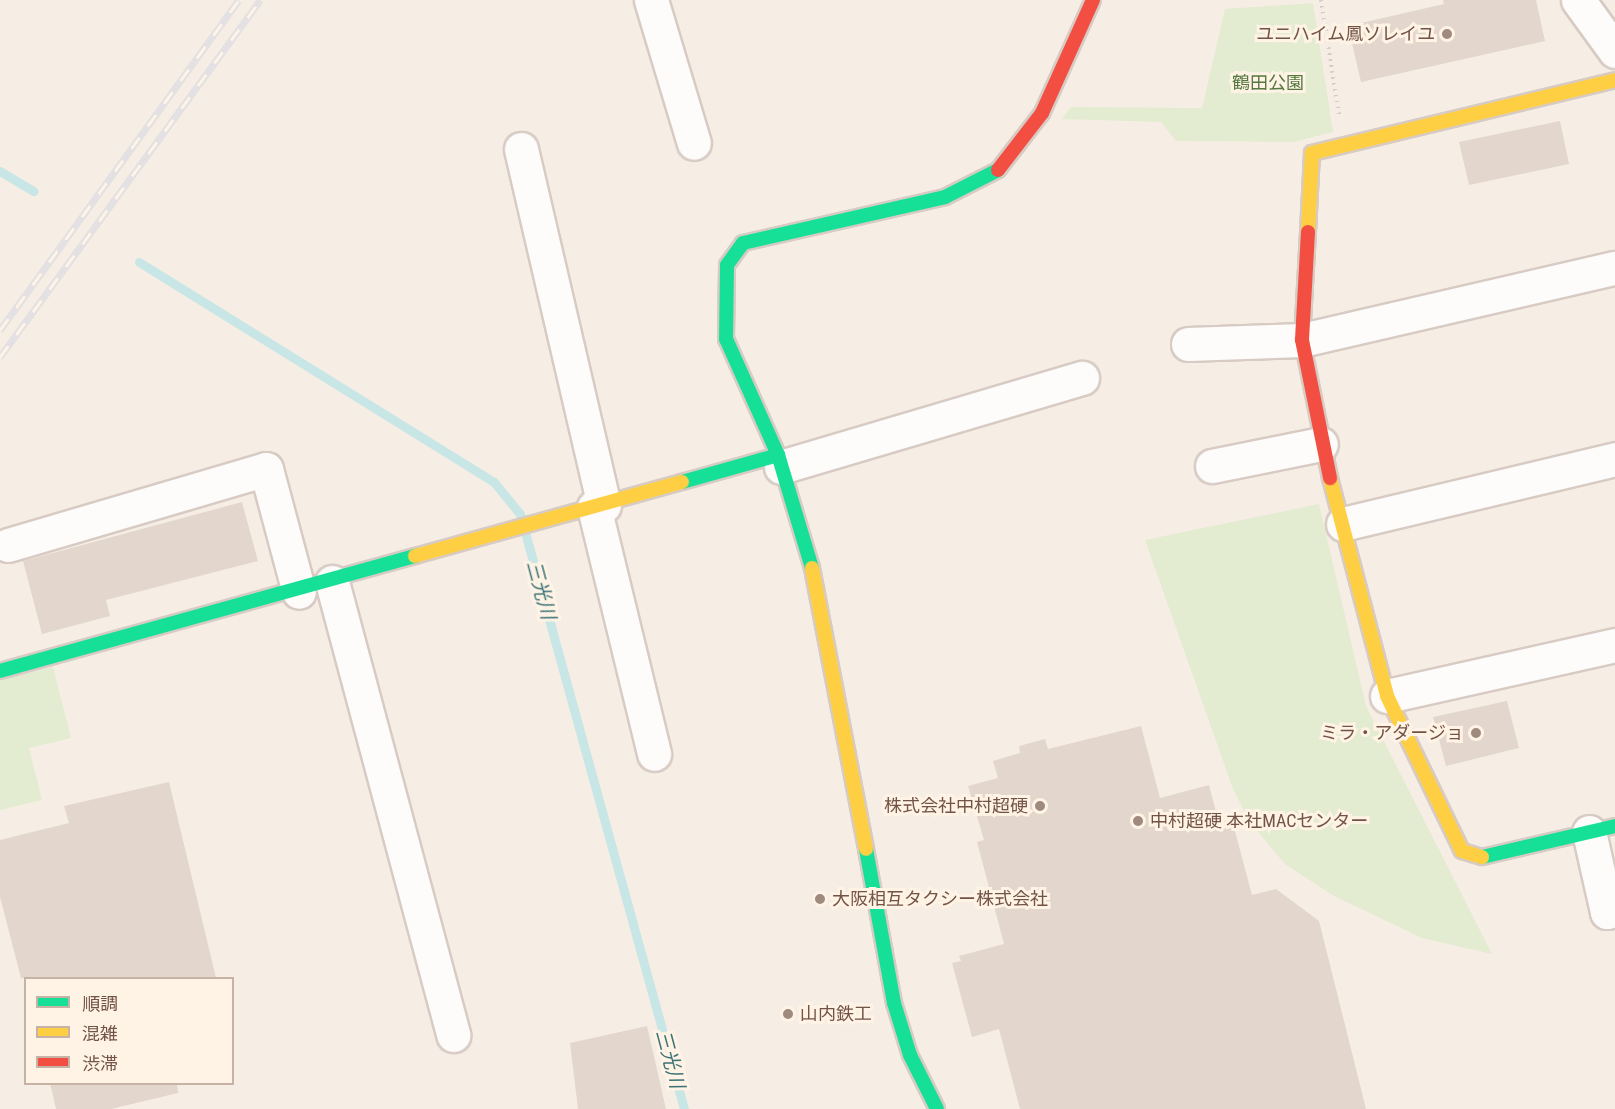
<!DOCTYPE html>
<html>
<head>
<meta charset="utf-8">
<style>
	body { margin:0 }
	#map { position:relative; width:1615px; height:1109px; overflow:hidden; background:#f6eee5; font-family:"Roboto Condensed","Noto Sans JP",sans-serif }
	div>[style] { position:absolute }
	.green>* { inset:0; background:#e3ebd0 }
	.stream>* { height:9px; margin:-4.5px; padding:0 4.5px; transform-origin:4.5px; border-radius:4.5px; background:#c8e6e5 }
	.building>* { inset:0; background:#e2d6cd }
	.path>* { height:4px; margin-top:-2px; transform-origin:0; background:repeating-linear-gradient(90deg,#d7ccc9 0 1.5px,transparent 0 6px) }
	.roads { filter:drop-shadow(2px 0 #d7cbc4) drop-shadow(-2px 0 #d7cbc4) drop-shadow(0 2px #d7cbc4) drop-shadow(0 -2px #d7cbc4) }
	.street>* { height:33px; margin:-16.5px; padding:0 16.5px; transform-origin:16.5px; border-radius:16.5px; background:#fefcfb }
	.fast>* { height:14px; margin:-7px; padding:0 7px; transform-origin:7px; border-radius:7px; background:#16e098 }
	.slow>* { height:14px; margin:-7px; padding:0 7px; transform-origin:7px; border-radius:7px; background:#ffcf43 }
	.jam>* { height:14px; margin:-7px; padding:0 7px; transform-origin:7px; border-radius:7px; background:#f24e42 }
	.rail>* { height:7px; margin-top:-3.5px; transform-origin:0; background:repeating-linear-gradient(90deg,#fff3e5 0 14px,#e2e0e2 0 28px); box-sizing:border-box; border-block:2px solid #e2e0e2 }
	.dots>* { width:16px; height:16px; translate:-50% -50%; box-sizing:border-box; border:3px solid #fff3e5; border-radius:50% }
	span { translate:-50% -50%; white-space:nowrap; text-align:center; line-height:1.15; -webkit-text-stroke:6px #fff3e5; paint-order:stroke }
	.poi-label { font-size:18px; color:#725347 }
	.right { translate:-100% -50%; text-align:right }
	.left { translate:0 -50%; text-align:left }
	.park-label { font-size:18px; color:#54783f }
	.water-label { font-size:20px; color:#3b7378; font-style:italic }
	.legend { position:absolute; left:24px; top:977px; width:210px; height:108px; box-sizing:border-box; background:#fff3e5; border:2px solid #c7b3a6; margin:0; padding:8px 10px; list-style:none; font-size:18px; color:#725347 }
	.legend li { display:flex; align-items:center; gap:12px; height:30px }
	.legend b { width:30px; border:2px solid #c7b3a6 }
</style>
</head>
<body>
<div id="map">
	<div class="green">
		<i style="clip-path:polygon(1313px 3px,1333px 132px,1293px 142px,1176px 141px,1161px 122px,1062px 119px,1071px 107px,1202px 108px,1225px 9px)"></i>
		<i style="clip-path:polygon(1319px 504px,1366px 706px,1492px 954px,1422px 938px,1334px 896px,1285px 864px,1249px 821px,1233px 789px,1145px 540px)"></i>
		<i style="clip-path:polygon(53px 667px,71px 738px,29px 748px,42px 800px,0 810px,0 680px)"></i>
	</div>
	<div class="stream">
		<i style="left:0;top:171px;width:39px;rotate:31deg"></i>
		<i style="left:139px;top:262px;width:418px;rotate:31.8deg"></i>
		<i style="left:494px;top:482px;width:41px;rotate:50.9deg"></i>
		<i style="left:520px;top:514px;width:617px;rotate:74.59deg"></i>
	</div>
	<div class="building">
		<i style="clip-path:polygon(1443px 0,1536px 0,1545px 41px,1361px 82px,1348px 26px,1444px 4px)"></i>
		<i style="clip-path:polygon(1560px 121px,1569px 164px,1469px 185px,1459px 142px)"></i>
		<i style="clip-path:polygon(242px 502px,258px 561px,106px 600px,110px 616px,42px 634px,23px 561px)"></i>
		<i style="clip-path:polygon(1507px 701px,1519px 748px,1446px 766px,1433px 717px)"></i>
		<i style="clip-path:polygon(1141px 726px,1160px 798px,1209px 785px,1219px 823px,1232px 820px,1252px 895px,1276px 889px,1319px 921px,1366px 1109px,1020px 1109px,999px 1029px,972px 1037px,952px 963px,961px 961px,959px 956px,1004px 944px,977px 842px,984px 840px,968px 786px,998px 778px,993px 761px,1020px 753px,1019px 746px,1045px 739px,1048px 749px)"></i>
		<i style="clip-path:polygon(169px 782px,216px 978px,21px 978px,0 897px,0 840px,69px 823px,64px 806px)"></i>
		<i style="clip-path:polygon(647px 1026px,666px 1109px,578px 1109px,570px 1043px)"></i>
		<i style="clip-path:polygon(50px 1083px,177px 1083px,178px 1093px,111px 1109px,56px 1109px)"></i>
	</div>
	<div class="path">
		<i style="left:1321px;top:0;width:116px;rotate:81.1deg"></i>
	</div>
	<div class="roads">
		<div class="street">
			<i style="left:651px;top:0;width:149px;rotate:73.3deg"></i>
			<i style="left:1578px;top:0;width:63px;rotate:54deg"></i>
			<i style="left:521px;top:149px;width:366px;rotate:76.9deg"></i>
			<i style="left:1188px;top:344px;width:114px;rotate:-2deg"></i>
			<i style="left:1302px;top:340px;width:321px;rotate:-13deg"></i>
			<i style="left:1212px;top:466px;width:111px;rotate:-11.4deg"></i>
			<i style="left:781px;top:467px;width:314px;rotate:-16.5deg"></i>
			<i style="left:594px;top:507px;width:254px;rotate:76.3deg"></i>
			<i style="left:1343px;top:524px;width:280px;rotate:-13.4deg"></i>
			<i style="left:8px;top:545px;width:269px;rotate:-16.4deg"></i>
			<i style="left:266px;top:469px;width:127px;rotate:75deg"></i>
			<i style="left:332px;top:582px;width:469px;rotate:75deg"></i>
			<i style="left:1387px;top:696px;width:234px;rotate:-12.6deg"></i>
			<i style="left:1589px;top:832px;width:82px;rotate:77.3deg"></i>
			<i style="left:1607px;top:912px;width:8px;rotate:-14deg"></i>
		</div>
		<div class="fast">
			<i style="left:682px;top:482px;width:100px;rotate:-15.7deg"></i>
			<i style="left:812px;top:568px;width:118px;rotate:-106.7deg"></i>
			<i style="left:778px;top:455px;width:127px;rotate:-114.1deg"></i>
			<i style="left:726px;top:339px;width:74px;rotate:-89.2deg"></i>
			<i style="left:727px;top:265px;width:27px;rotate:-54deg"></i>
			<i style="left:743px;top:243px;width:207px;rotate:-12.8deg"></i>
			<i style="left:945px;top:197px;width:59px;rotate:-27deg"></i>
			<i style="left:0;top:671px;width:431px;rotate:-15.5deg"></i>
			<i style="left:866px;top:849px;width:157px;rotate:79.7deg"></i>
			<i style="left:894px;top:1003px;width:54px;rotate:72.9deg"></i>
			<i style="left:910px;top:1055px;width:60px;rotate:63.4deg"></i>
			<i style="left:1482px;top:857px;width:137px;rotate:-13.1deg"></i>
		</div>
		<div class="slow">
			<i style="left:1308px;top:232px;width:79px;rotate:-87.1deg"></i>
			<i style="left:1312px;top:153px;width:312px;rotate:-13.5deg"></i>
			<i style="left:1330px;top:478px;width:225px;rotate:75.3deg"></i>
			<i style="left:1387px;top:696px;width:172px;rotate:64.2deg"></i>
			<i style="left:1462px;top:851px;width:21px;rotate:17deg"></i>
			<i style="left:415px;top:556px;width:277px;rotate:-15.5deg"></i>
			<i style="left:812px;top:568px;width:286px;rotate:79.1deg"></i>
		</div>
		<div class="jam">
			<i style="left:998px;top:170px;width:72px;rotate:-52.3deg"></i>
			<i style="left:1042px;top:113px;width:124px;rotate:-65.7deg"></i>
			<i style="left:1308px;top:232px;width:108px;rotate:93.2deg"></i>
			<i style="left:1302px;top:340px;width:141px;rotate:78.5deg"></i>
		</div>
	</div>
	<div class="rail">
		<i style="left:0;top:330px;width:407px;rotate:-54.1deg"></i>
		<i style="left:0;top:357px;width:442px;rotate:-53.9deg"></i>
	</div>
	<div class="dots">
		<i style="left:1447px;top:34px;background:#a0897e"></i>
		<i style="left:1476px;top:733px;background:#a0897e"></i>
		<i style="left:1040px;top:806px;background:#a0897e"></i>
		<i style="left:1138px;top:821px;background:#a0897e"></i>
		<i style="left:820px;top:899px;background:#a0897e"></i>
		<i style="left:788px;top:1014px;background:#a0897e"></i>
	</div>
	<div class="poi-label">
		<span class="right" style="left:1435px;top:34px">ユニハイム鳳ソレイユ</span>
		<span class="right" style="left:1464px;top:733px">ミラ・アダージョ</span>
		<span class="right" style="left:1028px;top:806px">株式会社中村超硬</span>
		<span class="left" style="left:1150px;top:821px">中村超硬 本社MACセンター</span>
		<span class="left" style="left:832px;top:899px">大阪相互タクシー株式会社</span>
		<span class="left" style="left:800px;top:1014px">山内鉄工</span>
	</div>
	<div class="park-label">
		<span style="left:1268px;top:83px">鶴田公園</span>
	</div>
	<div class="water-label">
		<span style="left:541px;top:590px;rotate:75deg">三光川</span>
		<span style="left:670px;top:1059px;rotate:75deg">三光川</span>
	</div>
	<ul class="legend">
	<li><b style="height:8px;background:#16e098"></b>順調</li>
	<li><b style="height:8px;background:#ffcf43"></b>混雑</li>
	<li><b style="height:8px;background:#f24e42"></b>渋滞</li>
	</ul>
</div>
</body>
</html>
